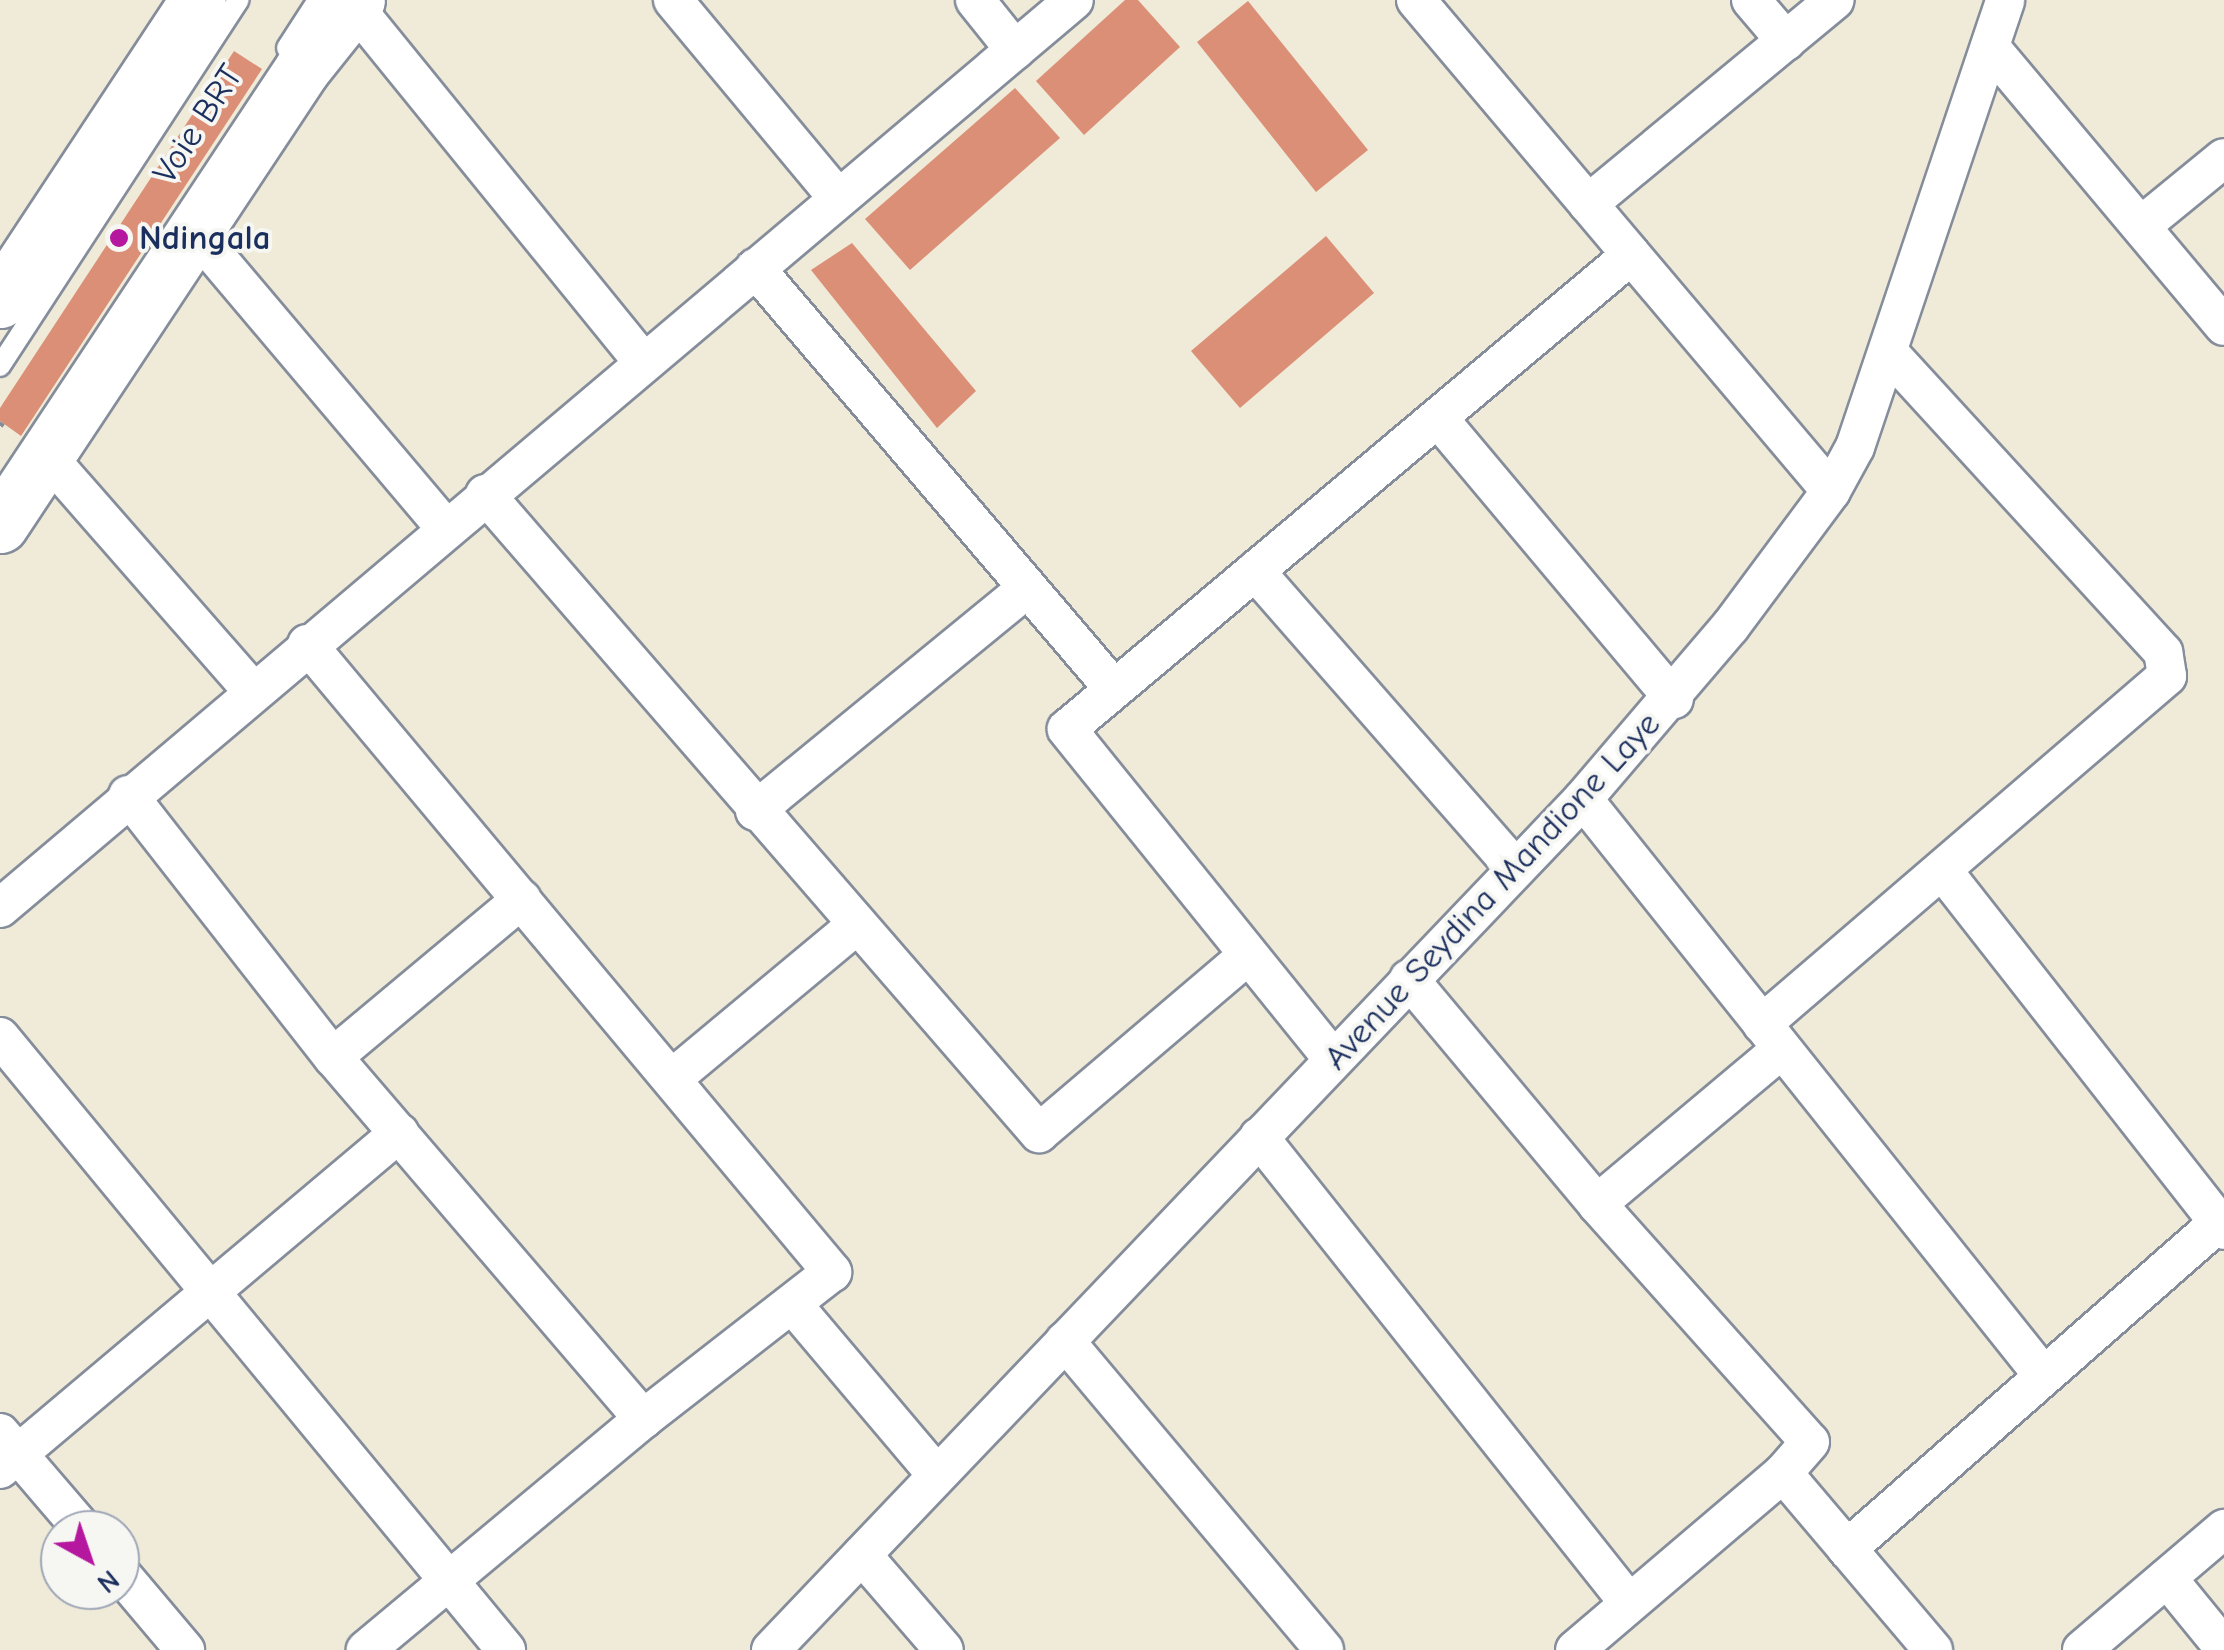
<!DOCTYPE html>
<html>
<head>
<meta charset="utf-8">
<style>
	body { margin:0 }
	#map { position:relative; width:2224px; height:1650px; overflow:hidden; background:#efebd8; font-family:"Comic Neue",sans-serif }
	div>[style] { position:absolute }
	.building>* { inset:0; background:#db8f77 }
	.path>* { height:6px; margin-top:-3px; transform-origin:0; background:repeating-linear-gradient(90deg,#858d9b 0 8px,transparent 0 16px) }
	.roads { filter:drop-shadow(2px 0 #858d9b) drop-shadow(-2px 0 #858d9b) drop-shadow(0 2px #858d9b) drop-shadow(0 -2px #858d9b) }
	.service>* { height:20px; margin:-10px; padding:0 10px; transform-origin:10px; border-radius:10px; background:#fff }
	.minor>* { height:38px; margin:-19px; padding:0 19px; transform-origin:19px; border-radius:19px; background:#fff }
	.primary>* { height:55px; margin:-27.5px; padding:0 27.5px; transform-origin:27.5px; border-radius:27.5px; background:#fff }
	.dots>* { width:28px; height:28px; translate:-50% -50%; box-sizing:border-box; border:5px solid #f6f6f2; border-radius:50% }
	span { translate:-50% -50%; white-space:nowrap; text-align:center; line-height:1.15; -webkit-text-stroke:8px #f6f6f2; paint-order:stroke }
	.street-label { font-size:35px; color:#1b2f5e }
	.poi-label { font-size:35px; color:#1b2f5e; font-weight:700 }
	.left { translate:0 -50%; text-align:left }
	.north { position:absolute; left:40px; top:1510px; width:100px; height:100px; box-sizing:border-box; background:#f6f6f2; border:2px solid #9ea6b7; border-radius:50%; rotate:140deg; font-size:28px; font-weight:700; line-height:40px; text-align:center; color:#1b2f5e }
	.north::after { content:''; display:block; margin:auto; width:35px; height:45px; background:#b5179e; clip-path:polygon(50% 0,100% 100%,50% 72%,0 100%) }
</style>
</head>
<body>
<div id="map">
	<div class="building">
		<i style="clip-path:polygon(1125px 0,1138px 0,1180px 47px,1084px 135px,1036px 81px)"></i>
		<i style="clip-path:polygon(1248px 1px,1368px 150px,1316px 192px,1197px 42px)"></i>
		<i style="clip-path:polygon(234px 51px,262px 69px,21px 436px,0 421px,0 408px)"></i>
		<i style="clip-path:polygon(1015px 88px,1060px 138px,910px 270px,865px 219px)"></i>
		<i style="clip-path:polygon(1326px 236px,1374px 293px,1240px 408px,1191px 351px)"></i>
		<i style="clip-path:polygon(852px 243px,976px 391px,937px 428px,811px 270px)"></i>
	</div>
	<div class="path">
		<i style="left:0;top:426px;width:4px;rotate:-56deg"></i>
	</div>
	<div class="roads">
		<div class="service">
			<i style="left:287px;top:48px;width:57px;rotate:-57.1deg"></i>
			<i style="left:0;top:366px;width:437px;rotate:-56.9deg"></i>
		</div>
		<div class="minor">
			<i style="left:673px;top:0;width:258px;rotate:50.2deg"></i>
			<i style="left:975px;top:0;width:64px;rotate:51.3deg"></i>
			<i style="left:1416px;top:0;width:643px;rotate:49.8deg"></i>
			<i style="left:1751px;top:0;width:54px;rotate:49.5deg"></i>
			<i style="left:353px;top:5px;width:460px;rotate:50.9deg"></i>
			<i style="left:1990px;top:47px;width:364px;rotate:50deg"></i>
			<i style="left:1588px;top:204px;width:320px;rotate:-39.6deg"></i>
			<i style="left:2141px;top:226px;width:107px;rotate:-39.3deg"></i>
			<i style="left:196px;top:233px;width:386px;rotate:49.8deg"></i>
			<i style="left:755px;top:268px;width:553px;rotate:49.54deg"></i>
			<i style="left:1438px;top:418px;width:367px;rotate:50deg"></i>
			<i style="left:46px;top:455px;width:313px;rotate:48.8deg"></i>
			<i style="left:485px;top:494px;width:846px;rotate:49.08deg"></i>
			<i style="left:1039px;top:1133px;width:272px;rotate:-40.4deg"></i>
			<i style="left:1255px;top:571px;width:395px;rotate:48.8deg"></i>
			<i style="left:307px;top:644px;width:819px;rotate:50.1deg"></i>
			<i style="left:832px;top:1272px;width:239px;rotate:142.1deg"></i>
			<i style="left:643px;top:1419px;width:361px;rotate:140.2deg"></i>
			<i style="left:128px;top:795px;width:333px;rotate:52deg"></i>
			<i style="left:333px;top:1057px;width:477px;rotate:49.4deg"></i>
			<i style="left:1583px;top:799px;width:736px;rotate:51.4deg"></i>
			<i style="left:755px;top:811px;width:352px;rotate:-39.3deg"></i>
			<i style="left:1943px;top:871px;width:456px;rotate:51.9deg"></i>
			<i style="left:0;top:908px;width:1406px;rotate:-40.21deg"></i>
			<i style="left:1409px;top:979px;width:293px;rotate:50.1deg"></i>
			<i style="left:1597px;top:1204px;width:319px;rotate:48.2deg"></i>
			<i style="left:1810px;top:1442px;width:41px;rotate:131.1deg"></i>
			<i style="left:1783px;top:1473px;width:273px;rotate:139.6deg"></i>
			<i style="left:1762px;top:1024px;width:534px;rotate:-40.67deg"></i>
			<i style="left:2167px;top:676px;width:24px;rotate:-99deg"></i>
			<i style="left:2163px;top:652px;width:403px;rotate:-132.5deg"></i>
			<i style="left:0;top:1037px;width:795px;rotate:50.46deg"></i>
			<i style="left:333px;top:1057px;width:246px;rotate:-39.9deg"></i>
			<i style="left:1333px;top:1059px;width:424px;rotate:-128.9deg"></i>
			<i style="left:1067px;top:729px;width:737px;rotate:-40.04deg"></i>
			<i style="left:674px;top:1077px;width:234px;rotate:-39.8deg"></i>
			<i style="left:1259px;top:1137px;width:595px;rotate:51.55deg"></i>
			<i style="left:1597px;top:1204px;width:241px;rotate:-40deg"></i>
			<i style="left:794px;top:1306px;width:221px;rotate:49.8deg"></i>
			<i style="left:1065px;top:1341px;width:403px;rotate:50deg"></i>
			<i style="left:0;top:1433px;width:128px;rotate:49.4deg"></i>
			<i style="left:0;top:1469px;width:522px;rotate:-40.1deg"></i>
			<i style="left:1783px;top:1473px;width:232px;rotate:49.7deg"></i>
			<i style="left:1847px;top:1549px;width:502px;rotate:-41.28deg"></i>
			<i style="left:862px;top:1555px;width:125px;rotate:49.2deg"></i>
			<i style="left:120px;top:1573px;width:101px;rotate:49.8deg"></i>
			<i style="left:2167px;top:1578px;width:90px;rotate:50.8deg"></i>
			<i style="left:771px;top:1650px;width:1176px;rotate:-46.34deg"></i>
			<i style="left:1583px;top:799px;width:226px;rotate:-49.5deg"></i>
			<i style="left:1730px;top:627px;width:169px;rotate:-53.4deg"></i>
			<i style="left:1831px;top:491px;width:50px;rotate:-61.4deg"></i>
			<i style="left:1855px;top:447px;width:471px;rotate:-71.4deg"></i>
			<i style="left:2082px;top:1650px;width:187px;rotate:-40.4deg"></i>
		</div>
		<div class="primary">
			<i style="left:0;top:300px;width:359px;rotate:-56.6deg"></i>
			<i style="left:0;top:525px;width:547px;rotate:-56.48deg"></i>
			<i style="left:302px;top:69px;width:88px;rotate:-51.4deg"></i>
		</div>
	</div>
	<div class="dots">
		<i style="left:119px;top:238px;background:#b5179e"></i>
	</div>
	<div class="street-label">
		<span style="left:198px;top:124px;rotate:-57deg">Voie BRT</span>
		<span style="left:1492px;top:891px;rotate:-47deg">Avenue Seydina Mandione Laye</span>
	</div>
	<div class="poi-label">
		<span class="left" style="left:139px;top:238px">Ndingala</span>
	</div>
	<div class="north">N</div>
</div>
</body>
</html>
